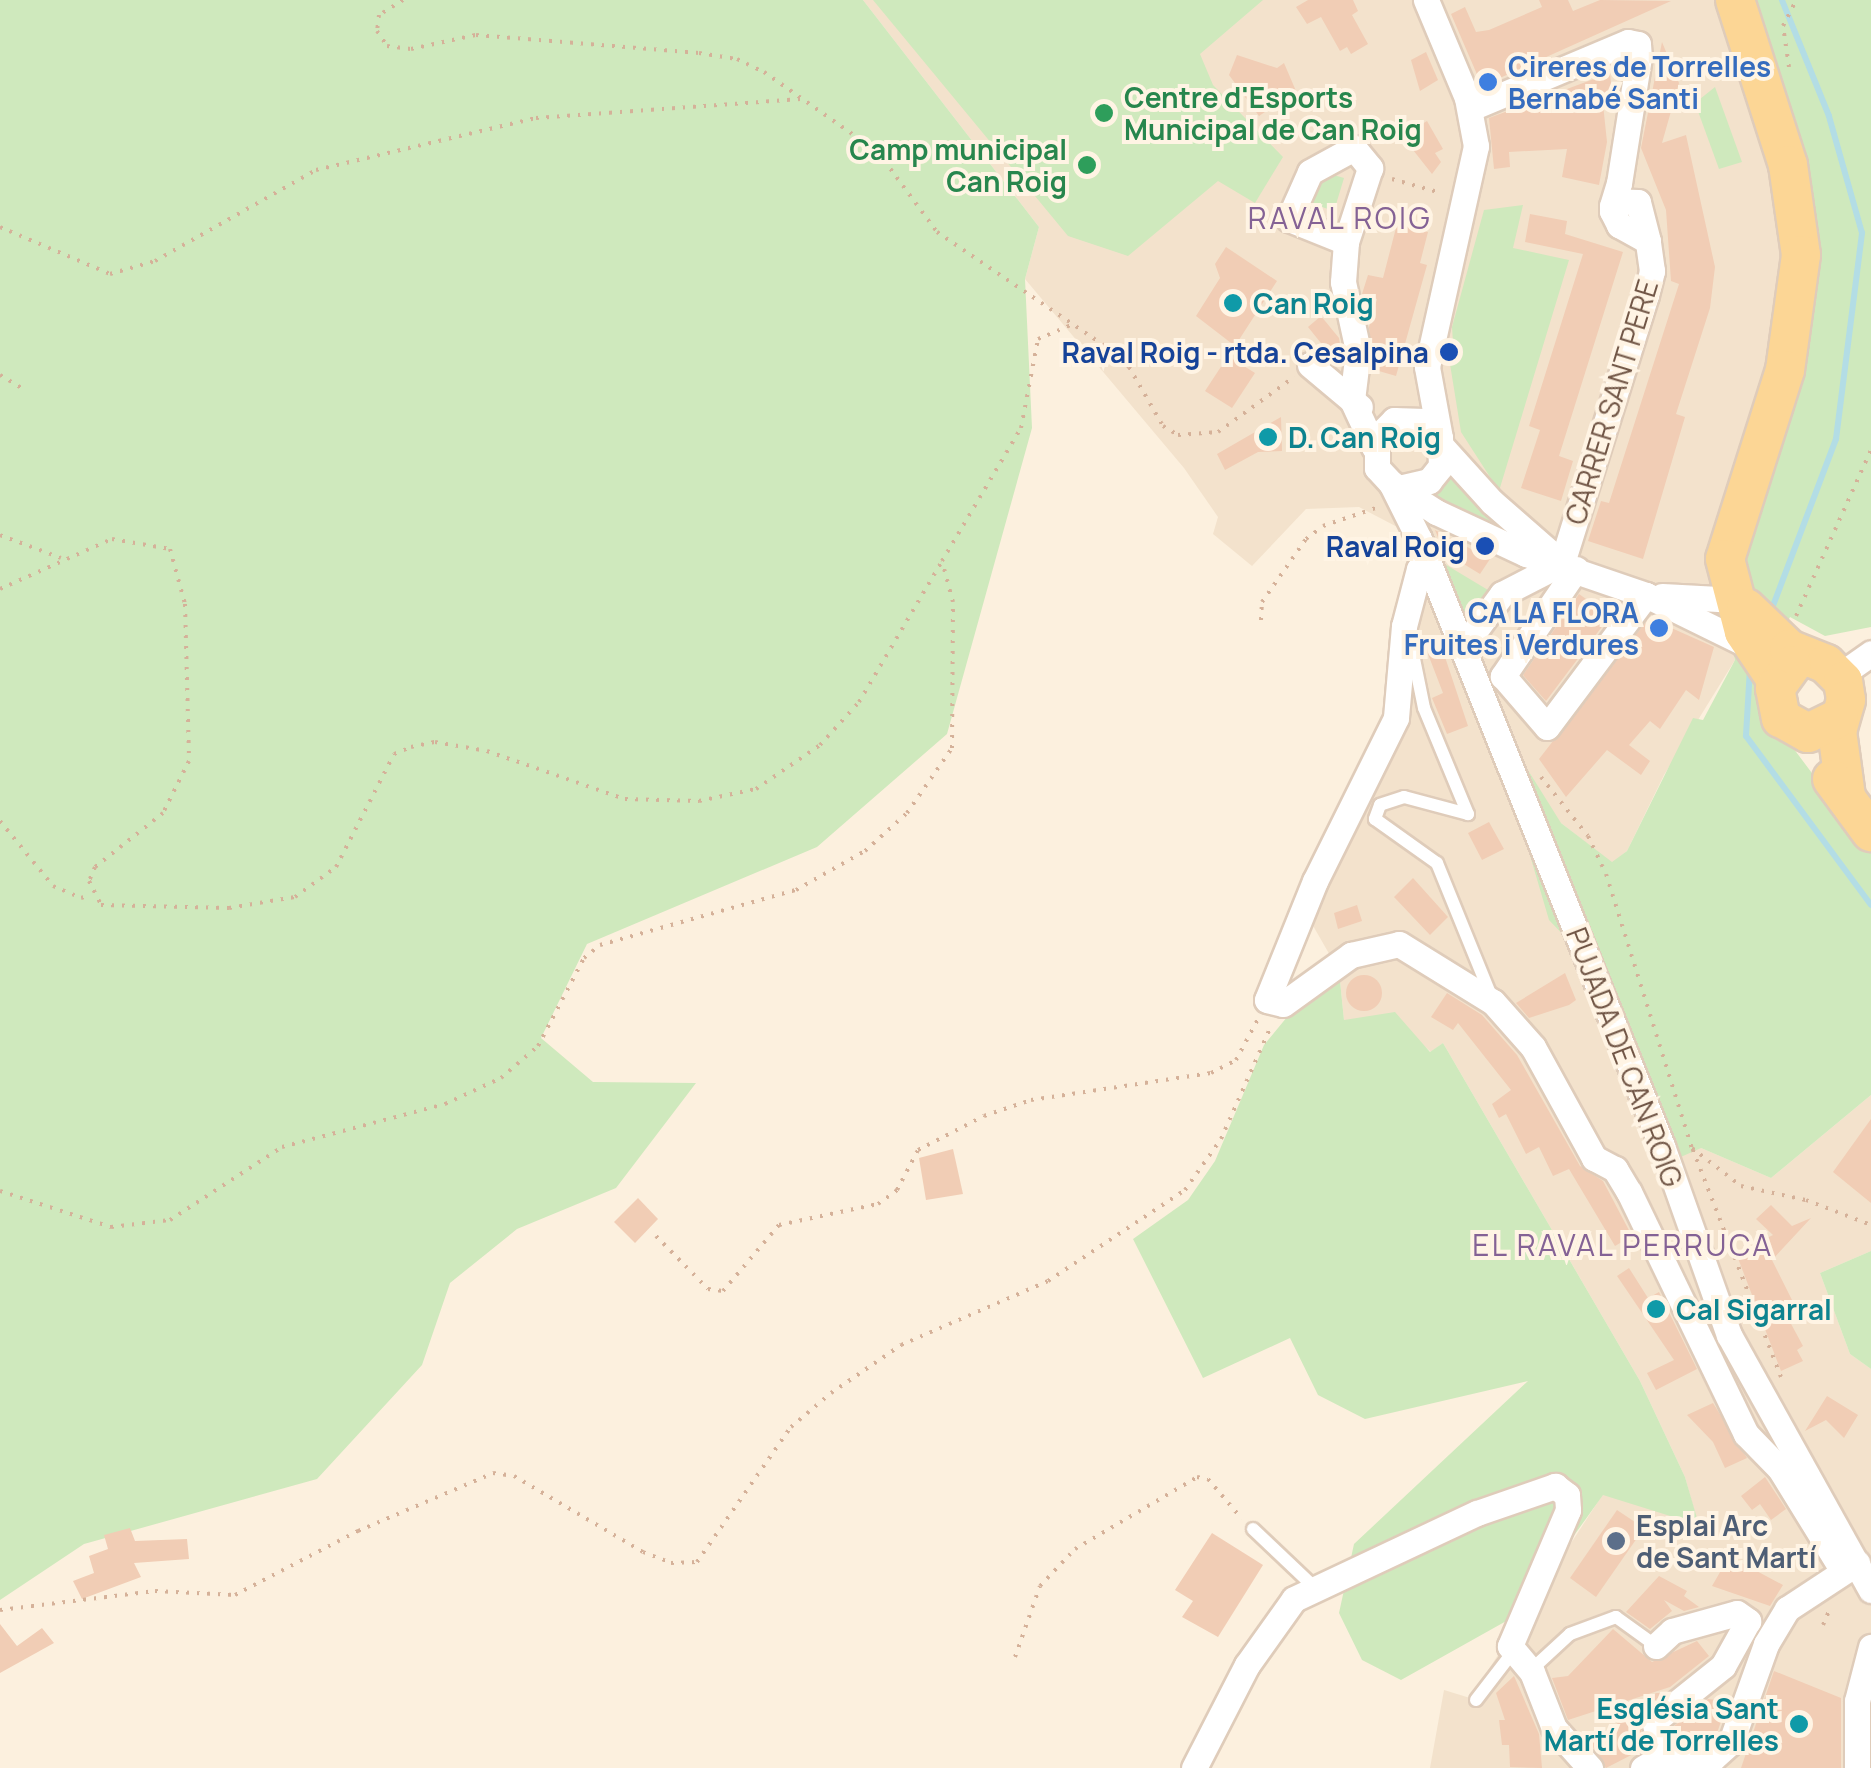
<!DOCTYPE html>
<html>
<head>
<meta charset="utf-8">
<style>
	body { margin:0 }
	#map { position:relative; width:1871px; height:1768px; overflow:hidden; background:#fcf0de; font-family:Manrope,sans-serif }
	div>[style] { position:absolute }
	.residential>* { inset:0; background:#f3e2cc }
	.green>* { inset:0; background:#cfe9bd }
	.stream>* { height:6px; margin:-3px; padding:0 3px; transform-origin:3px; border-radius:3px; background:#b3dde5 }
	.building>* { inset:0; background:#f1cdb5 }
	.round { border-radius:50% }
	.path>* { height:4px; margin-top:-2px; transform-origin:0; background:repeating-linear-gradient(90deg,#d5b199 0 2.5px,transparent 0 10.5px) }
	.roads { filter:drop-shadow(2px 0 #dfccba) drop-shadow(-2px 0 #dfccba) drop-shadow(0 2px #dfccba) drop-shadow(0 -2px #dfccba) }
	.lane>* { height:12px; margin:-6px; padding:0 6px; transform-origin:6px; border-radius:6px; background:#fff }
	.street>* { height:25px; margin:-12.5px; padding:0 12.5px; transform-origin:12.5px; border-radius:12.5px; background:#fff }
	.primary>* { height:38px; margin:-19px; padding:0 19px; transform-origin:19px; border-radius:19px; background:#fcd695 }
	.dots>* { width:28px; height:28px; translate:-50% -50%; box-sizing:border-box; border:5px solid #fff4e4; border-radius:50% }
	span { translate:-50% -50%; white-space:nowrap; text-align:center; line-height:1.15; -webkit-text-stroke:8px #fff4e4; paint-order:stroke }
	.shop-label { font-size:28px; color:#366cbe; font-weight:700 }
	.left { translate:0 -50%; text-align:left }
	.right { translate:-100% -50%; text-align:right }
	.leisure-label { font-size:28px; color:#27864d; font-weight:700 }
	.culture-label { font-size:28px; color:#0d838f; font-weight:700 }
	.transit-label { font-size:28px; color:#164399; font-weight:700 }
	.street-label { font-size:28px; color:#715646 }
	.service-label { font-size:28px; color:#4e5e75; font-weight:700 }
	.neighbourhood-label { font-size:30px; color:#846295; letter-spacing:2.5px }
</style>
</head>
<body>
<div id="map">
	<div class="residential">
		<i style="clip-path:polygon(863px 0,1719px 0,1777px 203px,1783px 269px,1775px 340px,1711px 558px,1735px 660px,1664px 775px,1627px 851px,1612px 863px,1561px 823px,1571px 943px,1701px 1148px,1771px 1178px,1871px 1095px,1871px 1251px,1820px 1273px,1850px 1354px,1871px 1369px,1871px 1768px,1430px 1768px,1444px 1690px,1470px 1698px,1603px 1494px,1698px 1524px,1685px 1477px,1640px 1381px,1443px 1043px,1431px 1052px,1396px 1020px,1344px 1020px,1339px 971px,1308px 917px,1373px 782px,1426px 542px,1359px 507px,1306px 509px,1252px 566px,1213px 534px,1218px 517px,1184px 468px,1025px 279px,1039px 227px)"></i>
	</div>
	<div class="green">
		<i style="clip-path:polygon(0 0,863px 0,1039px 227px,1025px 279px,1032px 428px,947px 734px,817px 847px,587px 944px,541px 1038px,593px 1082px,696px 1083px,616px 1188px,517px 1229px,450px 1283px,422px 1365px,317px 1479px,84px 1544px,0 1600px)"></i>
		<i style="clip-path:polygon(873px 0,1263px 0,1200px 54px,1213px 85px,1283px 157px,1255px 203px,1218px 181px,1128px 256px,1068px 236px)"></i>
		<i style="clip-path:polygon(1719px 0,1871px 0,1871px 627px,1825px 636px,1790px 617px,1760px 677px,1758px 701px,1871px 852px,1871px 1095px,1771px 1178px,1701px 1148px,1665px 1164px,1571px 943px,1549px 920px,1504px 767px,1526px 767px,1561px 823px,1612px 862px,1627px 851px,1693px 718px,1703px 720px,1735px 660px,1711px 558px,1775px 340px,1783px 269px,1777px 203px)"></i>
		<i style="clip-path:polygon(1715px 87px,1742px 162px,1719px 169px,1695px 103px)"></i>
		<i style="clip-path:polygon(1320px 171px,1344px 178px,1334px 211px,1310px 203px)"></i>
		<i style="clip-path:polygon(1523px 205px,1513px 248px,1569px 260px,1499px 491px,1461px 432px,1449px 358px,1454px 358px,1452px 327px,1484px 210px)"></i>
		<i style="clip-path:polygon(1449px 478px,1455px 478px,1534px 552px,1443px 509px,1435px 497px)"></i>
		<i style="clip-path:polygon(1438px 560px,1493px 593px,1472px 623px,1463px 623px)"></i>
		<i style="clip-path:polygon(1339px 971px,1344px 1020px,1395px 1012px,1430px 1052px,1443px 1043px,1640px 1381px,1685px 1477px,1699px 1525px,1603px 1495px,1517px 1615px,1401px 1680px,1362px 1660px,1339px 1613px,1354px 1544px,1528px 1381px,1365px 1419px,1318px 1395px,1290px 1338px,1203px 1378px,1133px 1239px,1188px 1200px,1215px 1161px,1264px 1045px,1292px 1011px)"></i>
		<i style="clip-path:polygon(1871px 1251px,1871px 1369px,1850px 1354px,1820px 1273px)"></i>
	</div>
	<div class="stream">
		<i style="left:1771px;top:611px;width:184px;rotate:-69.3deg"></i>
		<i style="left:1836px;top:439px;width:208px;rotate:-82.8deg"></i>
		<i style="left:1862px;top:233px;width:122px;rotate:-105.8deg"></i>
		<i style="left:1829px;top:116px;width:125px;rotate:-112.1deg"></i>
		<i style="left:1750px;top:668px;width:68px;rotate:93.4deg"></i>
		<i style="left:1746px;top:736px;width:210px;rotate:53.5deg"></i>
	</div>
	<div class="building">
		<i style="clip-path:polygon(1308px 0,1353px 0,1358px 11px,1352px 15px,1368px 44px,1351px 54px,1347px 47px,1340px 51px,1321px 17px,1307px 24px,1296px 7px)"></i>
		<i style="clip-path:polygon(1539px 0,1568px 0,1573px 11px,1600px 0,1671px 1px,1482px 86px,1451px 14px,1465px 7px,1476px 32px,1489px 30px,1542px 7px)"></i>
		<i style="clip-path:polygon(1662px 42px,1679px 83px,1662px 143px,1686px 135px,1715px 267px,1710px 308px,1676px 414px,1685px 417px,1643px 559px,1588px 541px,1601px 501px,1609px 503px,1679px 284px,1671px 281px,1666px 210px,1641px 148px)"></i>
		<i style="clip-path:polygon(1426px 52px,1438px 80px,1420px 91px,1411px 60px)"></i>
		<i style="clip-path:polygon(1237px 55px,1277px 68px,1284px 63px,1296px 91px,1259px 116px,1229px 75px)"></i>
		<i style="clip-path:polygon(1610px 73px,1613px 103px,1603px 104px,1607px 142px,1599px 185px,1562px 177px,1567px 149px,1509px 152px,1510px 167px,1494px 169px,1489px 118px)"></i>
		<i style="clip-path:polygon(1427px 121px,1443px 149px,1435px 153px,1441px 162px,1432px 174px,1402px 136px)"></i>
		<i style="clip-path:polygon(1530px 214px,1567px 221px,1565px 234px,1623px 252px,1559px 456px,1573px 461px,1561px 501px,1521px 488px,1540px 430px,1529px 426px,1583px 254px,1525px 242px)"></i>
		<i style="clip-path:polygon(1397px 224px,1428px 232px,1420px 263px,1427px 265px,1396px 376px,1372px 369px,1369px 327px,1377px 299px,1362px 294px,1368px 275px,1383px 278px)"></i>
		<i style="clip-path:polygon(1226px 247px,1277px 281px,1235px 346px,1196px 316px,1220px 278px,1215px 264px)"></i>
		<i style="clip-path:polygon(1321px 316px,1339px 338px,1341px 351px,1333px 358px,1308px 327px)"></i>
		<i style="clip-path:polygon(1228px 356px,1255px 373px,1232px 408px,1205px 391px)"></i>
		<i style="clip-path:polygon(1281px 417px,1282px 451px,1258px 452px,1225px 470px,1217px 454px)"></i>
		<i style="clip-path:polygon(1435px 530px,1490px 559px,1480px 574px,1444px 552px)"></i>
		<i style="clip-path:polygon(1579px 594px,1610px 616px,1546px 701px,1523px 675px)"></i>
		<i style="clip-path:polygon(1649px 618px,1714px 647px,1699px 700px,1686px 690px,1660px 729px,1650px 721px,1629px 745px,1650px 761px,1641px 775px,1607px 750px,1566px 797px,1539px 759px)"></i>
		<i style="clip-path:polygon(1438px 636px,1468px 726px,1447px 734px,1432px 698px,1443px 693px,1423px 641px)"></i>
		<i style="clip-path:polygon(1489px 822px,1504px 849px,1482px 860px,1468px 833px)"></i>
		<i style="clip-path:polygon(1413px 878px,1448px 917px,1430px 935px,1394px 897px)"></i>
		<i style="clip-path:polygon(1357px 905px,1362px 921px,1338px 929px,1334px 913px)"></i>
		<i style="clip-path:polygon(1565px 973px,1576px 1000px,1569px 1005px,1529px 1018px,1516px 1003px)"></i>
		<i class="round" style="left:1346px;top:975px;width:36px;height:36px"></i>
		<i style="clip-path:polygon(1447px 993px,1482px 1015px,1517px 1055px,1580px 1166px,1603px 1181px,1632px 1236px,1615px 1246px,1569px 1169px,1553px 1176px,1539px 1147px,1526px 1154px,1506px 1114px,1499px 1118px,1492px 1104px,1511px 1090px,1458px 1023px,1453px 1030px,1431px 1017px)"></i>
		<i style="clip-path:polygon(1871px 1119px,1871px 1203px,1833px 1172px)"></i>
		<i style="clip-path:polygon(953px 1149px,963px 1194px,926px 1200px,919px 1158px)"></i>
		<i style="clip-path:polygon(638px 1198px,658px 1219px,635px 1243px,614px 1222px)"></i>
		<i style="clip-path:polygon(1771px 1205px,1792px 1226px,1811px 1218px,1772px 1260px,1794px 1304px,1783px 1309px,1803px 1346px,1797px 1350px,1803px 1361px,1781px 1371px,1736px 1253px,1773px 1235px,1756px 1219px)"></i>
		<i style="clip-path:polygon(1629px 1268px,1648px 1298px,1659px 1292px,1697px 1369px,1656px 1390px,1647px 1373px,1674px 1360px,1617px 1276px)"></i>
		<i style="clip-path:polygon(1827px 1396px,1858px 1415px,1844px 1438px,1826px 1420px,1805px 1431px)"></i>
		<i style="clip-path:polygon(1713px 1403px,1747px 1458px,1725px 1468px,1713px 1442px,1687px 1415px)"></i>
		<i style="clip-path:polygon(1765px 1477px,1786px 1509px,1771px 1520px,1760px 1504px,1752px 1510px,1741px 1496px)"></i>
		<i style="clip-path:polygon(1617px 1510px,1644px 1528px,1596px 1597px,1570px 1578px)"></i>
		<i style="clip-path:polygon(130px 1528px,135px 1541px,187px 1539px,189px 1559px,134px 1563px,141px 1577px,82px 1599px,73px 1581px,94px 1573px,89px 1556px,108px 1549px,104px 1535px)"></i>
		<i style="clip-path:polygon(1212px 1533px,1263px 1565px,1218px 1637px,1182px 1617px,1193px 1601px,1175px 1590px)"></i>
		<i style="clip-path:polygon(1738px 1561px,1783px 1585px,1770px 1606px,1712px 1586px,1723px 1567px,1733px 1572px)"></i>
		<i style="clip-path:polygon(1659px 1576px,1687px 1591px,1684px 1596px,1699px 1607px,1684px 1611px,1664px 1600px,1672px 1611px,1650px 1629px,1626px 1612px)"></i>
		<i style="clip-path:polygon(0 1624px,17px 1646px,42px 1628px,54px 1643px,0 1673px)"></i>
		<i style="clip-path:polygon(1613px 1629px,1652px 1662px,1697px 1641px,1709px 1656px,1670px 1687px,1568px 1720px,1552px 1678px,1568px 1676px)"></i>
		<i style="clip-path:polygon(1774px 1671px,1841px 1698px,1841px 1768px,1741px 1768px)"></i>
		<i style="clip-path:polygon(1514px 1676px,1539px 1734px,1542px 1768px,1510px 1767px,1509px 1745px,1502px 1745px,1499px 1720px,1505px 1720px,1496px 1693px)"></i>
		<i style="clip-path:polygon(1656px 1693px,1663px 1693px,1638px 1717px,1645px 1748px,1606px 1768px,1591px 1744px)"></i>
		<i style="clip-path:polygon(1708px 1699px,1728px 1701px,1717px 1733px,1706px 1741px,1676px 1740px,1673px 1727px)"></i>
	</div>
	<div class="path">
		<i style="left:403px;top:0;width:28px;rotate:148deg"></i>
		<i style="left:379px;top:15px;width:16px;rotate:97deg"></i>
		<i style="left:377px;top:31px;width:18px;rotate:56deg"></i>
		<i style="left:387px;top:46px;width:24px;rotate:7deg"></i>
		<i style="left:411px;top:49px;width:66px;rotate:-12.2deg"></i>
		<i style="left:476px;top:35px;width:224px;rotate:4.6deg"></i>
		<i style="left:699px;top:53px;width:38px;rotate:9deg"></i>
		<i style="left:737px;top:59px;width:30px;rotate:26deg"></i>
		<i style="left:764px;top:72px;width:139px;rotate:35.1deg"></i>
		<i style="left:878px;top:152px;width:99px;rotate:53.6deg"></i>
		<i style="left:937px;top:232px;width:212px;rotate:34.2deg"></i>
		<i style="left:1112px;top:351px;width:23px;rotate:43deg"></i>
		<i style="left:1129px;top:367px;width:68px;rotate:60deg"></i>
		<i style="left:1163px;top:426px;width:17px;rotate:31deg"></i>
		<i style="left:1178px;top:435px;width:40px;rotate:-4.3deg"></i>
		<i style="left:1218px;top:432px;width:94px;rotate:-35.9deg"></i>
		<i style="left:1789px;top:67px;width:41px;rotate:-98.3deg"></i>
		<i style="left:1783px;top:26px;width:29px;rotate:-63deg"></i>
		<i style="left:1392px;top:179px;width:51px;rotate:15.9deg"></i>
		<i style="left:0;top:227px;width:120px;rotate:23.1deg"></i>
		<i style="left:110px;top:274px;width:47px;rotate:-16.1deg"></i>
		<i style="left:155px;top:261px;width:185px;rotate:-29.5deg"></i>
		<i style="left:316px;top:170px;width:226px;rotate:-13.3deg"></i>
		<i style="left:536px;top:118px;width:269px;rotate:-4.1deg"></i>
		<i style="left:0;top:375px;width:29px;rotate:31deg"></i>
		<i style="left:0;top:535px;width:65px;rotate:20.7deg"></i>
		<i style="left:0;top:589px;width:123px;rotate:-24.1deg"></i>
		<i style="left:112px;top:539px;width:59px;rotate:9.8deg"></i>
		<i style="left:170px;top:549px;width:57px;rotate:74.7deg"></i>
		<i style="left:185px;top:604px;width:157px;rotate:88.5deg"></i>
		<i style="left:189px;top:761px;width:58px;rotate:116.6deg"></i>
		<i style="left:163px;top:813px;width:87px;rotate:141.5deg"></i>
		<i style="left:95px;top:867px;width:15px;rotate:113deg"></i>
		<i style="left:89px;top:881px;width:27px;rotate:63deg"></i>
		<i style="left:101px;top:905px;width:128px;rotate:1.3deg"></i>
		<i style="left:229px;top:908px;width:67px;rotate:-9.5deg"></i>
		<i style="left:295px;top:897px;width:51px;rotate:-36.2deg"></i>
		<i style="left:336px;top:867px;width:127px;rotate:-62.8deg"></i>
		<i style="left:394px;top:754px;width:18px;rotate:-22deg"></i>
		<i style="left:411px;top:747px;width:25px;rotate:-12deg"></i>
		<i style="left:435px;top:742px;width:53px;rotate:9.8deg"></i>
		<i style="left:487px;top:751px;width:146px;rotate:19.2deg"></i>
		<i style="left:625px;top:799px;width:74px;rotate:1.5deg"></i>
		<i style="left:699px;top:801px;width:58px;rotate:-11.9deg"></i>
		<i style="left:756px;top:789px;width:78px;rotate:-34.5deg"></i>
		<i style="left:820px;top:745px;width:58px;rotate:-47.8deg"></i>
		<i style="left:859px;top:702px;width:164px;rotate:-59.5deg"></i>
		<i style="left:1796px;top:616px;width:182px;rotate:-65.7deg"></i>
		<i style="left:1261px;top:620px;width:18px;rotate:-87deg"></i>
		<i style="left:1262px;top:602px;width:77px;rotate:-55.1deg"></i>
		<i style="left:1306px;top:539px;width:21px;rotate:-37deg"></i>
		<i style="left:1323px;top:526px;width:56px;rotate:-18.8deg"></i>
		<i style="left:1541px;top:777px;width:75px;rotate:51.5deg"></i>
		<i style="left:1588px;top:836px;width:42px;rotate:64.7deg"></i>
		<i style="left:1606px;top:874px;width:287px;rotate:72.6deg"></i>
		<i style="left:0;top:821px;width:84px;rotate:50.8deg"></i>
		<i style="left:53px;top:886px;width:30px;rotate:23deg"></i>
		<i style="left:81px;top:898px;width:10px;rotate:-17deg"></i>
		<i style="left:0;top:1191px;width:117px;rotate:18deg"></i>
		<i style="left:111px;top:1227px;width:59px;rotate:-6.8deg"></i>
		<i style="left:170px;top:1220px;width:134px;rotate:-33.1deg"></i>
		<i style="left:282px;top:1147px;width:169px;rotate:-14.8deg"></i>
		<i style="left:445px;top:1104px;width:62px;rotate:-24.9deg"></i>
		<i style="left:501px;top:1078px;width:49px;rotate:-40.9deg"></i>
		<i style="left:538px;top:1046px;width:99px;rotate:-62.4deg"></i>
		<i style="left:584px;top:958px;width:21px;rotate:-39deg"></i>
		<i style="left:600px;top:945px;width:204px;rotate:-15.7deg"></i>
		<i style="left:796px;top:890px;width:79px;rotate:-29.5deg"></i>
		<i style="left:865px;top:851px;width:57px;rotate:-42.1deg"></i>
		<i style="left:907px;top:813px;width:79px;rotate:-55.3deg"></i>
		<i style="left:952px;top:748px;width:146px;rotate:-89.6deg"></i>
		<i style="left:953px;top:602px;width:42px;rotate:-105deg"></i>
		<i style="left:942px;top:561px;width:155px;rotate:-59.3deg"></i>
		<i style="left:1021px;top:428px;width:91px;rotate:-79.2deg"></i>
		<i style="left:1038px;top:339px;width:39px;rotate:-23deg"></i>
		<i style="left:656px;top:1236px;width:74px;rotate:45.5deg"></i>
		<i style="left:708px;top:1289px;width:15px;rotate:8deg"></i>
		<i style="left:723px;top:1291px;width:87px;rotate:-49.7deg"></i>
		<i style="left:779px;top:1225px;width:101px;rotate:-12deg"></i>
		<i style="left:878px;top:1204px;width:24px;rotate:-36deg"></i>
		<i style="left:897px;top:1190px;width:45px;rotate:-62.3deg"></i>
		<i style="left:918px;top:1150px;width:74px;rotate:-27.3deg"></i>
		<i style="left:984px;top:1116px;width:50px;rotate:-18.8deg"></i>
		<i style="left:1031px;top:1100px;width:182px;rotate:-8.5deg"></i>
		<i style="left:1211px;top:1073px;width:28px;rotate:-27deg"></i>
		<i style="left:1236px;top:1060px;width:47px;rotate:-61.8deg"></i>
		<i style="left:1781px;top:1377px;width:246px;rotate:-111.2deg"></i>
		<i style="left:1692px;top:1148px;width:62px;rotate:37.8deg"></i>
		<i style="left:1741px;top:1186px;width:66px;rotate:12.2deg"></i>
		<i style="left:1806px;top:1200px;width:70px;rotate:21deg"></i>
		<i style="left:0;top:1610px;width:156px;rotate:-7deg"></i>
		<i style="left:155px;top:1591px;width:80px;rotate:2.9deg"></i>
		<i style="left:235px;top:1595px;width:139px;rotate:-27.5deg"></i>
		<i style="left:358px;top:1531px;width:147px;rotate:-23.2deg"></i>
		<i style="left:493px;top:1473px;width:21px;rotate:8deg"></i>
		<i style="left:514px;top:1476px;width:150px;rotate:30.5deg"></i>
		<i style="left:643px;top:1552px;width:30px;rotate:21deg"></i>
		<i style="left:671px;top:1563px;width:26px;rotate:-2deg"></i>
		<i style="left:697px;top:1562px;width:165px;rotate:-55.2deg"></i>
		<i style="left:791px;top:1427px;width:52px;rotate:-40.4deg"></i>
		<i style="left:831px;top:1393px;width:85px;rotate:-34.4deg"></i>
		<i style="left:901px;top:1345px;width:160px;rotate:-23.5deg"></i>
		<i style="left:1048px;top:1281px;width:164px;rotate:-33.6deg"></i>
		<i style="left:1185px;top:1190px;width:62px;rotate:-54.8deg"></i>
		<i style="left:1221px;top:1139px;width:124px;rotate:-66.1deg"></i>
		<i style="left:1823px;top:1625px;width:15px;rotate:-67deg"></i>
		<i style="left:1015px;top:1657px;width:75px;rotate:-70.6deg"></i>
		<i style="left:1040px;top:1586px;width:51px;rotate:-46.6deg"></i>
		<i style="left:1075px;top:1549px;width:142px;rotate:-30.5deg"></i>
		<i style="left:1197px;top:1477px;width:11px;rotate:10deg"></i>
		<i style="left:1208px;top:1479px;width:52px;rotate:49.6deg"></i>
	</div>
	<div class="roads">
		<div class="lane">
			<i style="left:1412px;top:649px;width:60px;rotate:78.5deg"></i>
			<i style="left:1424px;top:708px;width:115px;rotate:67.5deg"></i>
			<i style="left:1468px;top:814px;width:66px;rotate:-165.1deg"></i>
			<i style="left:1404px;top:797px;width:25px;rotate:162deg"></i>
			<i style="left:1380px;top:805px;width:15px;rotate:110deg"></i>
			<i style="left:1375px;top:819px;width:76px;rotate:35.4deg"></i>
			<i style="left:1437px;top:863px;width:149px;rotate:67.9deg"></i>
			<i style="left:1253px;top:1529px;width:81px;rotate:43.5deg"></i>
			<i style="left:1531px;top:1670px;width:53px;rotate:-42.7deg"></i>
			<i style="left:1570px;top:1634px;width:49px;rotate:-20.3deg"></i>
			<i style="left:1616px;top:1617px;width:49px;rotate:35.9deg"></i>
			<i style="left:1476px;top:1700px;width:61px;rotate:-52.4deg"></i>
		</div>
		<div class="street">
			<i style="left:1426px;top:0;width:106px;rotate:67.3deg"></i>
			<i style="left:1467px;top:98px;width:49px;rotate:79.4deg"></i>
			<i style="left:1476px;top:146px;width:226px;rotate:102.5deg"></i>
			<i style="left:1427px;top:367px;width:72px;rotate:79.6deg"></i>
			<i style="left:1471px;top:108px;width:170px;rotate:-22.8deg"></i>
			<i style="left:1628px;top:42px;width:10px;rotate:11deg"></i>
			<i style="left:1638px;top:44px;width:13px;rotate:86deg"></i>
			<i style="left:1639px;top:57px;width:128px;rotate:99deg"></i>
			<i style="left:1619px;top:183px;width:24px;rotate:107deg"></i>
			<i style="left:1612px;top:206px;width:5px;rotate:90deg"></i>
			<i style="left:1612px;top:211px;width:16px;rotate:63deg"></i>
			<i style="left:1619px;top:225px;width:33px;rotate:29deg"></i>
			<i style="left:1648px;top:241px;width:40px;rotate:-104.4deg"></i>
			<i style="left:1638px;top:202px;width:24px;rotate:-178deg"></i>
			<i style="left:1346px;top:242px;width:61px;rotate:-158deg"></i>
			<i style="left:1289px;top:219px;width:51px;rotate:-65.9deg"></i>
			<i style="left:1310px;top:172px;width:50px;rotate:-28.6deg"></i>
			<i style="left:1354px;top:148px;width:26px;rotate:51deg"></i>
			<i style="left:1370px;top:168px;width:78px;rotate:108deg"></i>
			<i style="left:1346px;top:242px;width:40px;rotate:94.3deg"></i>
			<i style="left:1343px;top:282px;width:71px;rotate:77.7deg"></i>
			<i style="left:1358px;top:351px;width:49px;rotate:97deg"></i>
			<i style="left:1352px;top:400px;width:52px;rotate:64.9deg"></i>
			<i style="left:1310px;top:365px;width:65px;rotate:40deg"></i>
			<i style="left:1443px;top:448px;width:73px;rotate:47.8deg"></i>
			<i style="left:1492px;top:502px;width:93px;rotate:41.1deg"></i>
			<i style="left:1391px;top:483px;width:63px;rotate:63.4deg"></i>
			<i style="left:1419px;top:539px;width:654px;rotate:68.18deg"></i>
			<i style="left:1662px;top:1146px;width:201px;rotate:70.5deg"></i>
			<i style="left:1729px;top:1335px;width:292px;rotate:60.9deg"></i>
			<i style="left:1399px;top:488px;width:31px;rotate:-13deg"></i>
			<i style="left:1429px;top:481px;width:19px;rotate:-51deg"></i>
			<i style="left:1441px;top:466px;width:28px;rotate:-92deg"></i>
			<i style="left:1440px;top:438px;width:23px;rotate:-133deg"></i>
			<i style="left:1424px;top:421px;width:30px;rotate:-178deg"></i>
			<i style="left:1394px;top:420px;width:24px;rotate:135deg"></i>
			<i style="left:1377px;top:437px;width:31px;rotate:90deg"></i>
			<i style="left:1377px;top:468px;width:21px;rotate:47deg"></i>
			<i style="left:1391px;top:483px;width:54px;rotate:32.8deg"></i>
			<i style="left:1436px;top:512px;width:99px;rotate:25deg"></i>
			<i style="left:1526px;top:554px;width:127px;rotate:18.9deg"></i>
			<i style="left:1646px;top:595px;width:118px;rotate:26.1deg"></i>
			<i style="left:1428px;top:561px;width:12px;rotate:138deg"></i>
			<i style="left:1419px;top:569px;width:59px;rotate:104.7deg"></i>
			<i style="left:1404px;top:626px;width:92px;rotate:95deg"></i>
			<i style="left:1396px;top:718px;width:182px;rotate:116.4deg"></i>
			<i style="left:1315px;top:881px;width:128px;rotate:112deg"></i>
			<i style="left:1267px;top:1000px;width:16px;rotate:14deg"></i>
			<i style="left:1283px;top:1004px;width:84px;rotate:-35.8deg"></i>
			<i style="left:1351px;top:955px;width:49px;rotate:-12.9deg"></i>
			<i style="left:1399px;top:944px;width:110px;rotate:31.7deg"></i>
			<i style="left:1493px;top:1002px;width:60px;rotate:48.4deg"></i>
			<i style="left:1533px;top:1047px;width:127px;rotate:61.2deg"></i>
			<i style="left:1594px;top:1158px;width:24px;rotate:28deg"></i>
			<i style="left:1615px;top:1169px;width:27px;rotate:59deg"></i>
			<i style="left:1629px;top:1192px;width:269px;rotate:64.2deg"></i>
			<i style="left:1746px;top:1434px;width:49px;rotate:45.8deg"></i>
			<i style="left:1780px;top:1469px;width:120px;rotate:58.3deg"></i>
			<i style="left:1562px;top:563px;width:281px;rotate:-72.6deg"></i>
			<i style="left:1646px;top:295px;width:25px;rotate:-76deg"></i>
			<i style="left:1652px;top:271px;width:30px;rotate:-98deg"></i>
			<i style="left:1576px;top:569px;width:130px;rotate:124.3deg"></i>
			<i style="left:1503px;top:676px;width:67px;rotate:49.2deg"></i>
			<i style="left:1547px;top:727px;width:165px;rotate:-53.1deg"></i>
			<i style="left:1662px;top:596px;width:75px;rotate:3.1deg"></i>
			<i style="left:1467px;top:659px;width:23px;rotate:-80deg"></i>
			<i style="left:1471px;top:636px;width:52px;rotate:-53.6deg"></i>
			<i style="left:1502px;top:594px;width:68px;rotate:-27.3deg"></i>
			<i style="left:1840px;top:675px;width:38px;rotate:-35deg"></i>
			<i style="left:1656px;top:1646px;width:22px;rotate:-43deg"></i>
			<i style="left:1672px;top:1631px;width:67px;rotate:-15.5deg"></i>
			<i style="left:1737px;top:1613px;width:14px;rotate:36deg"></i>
			<i style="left:1748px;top:1621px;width:51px;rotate:119.1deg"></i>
			<i style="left:1723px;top:1666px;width:88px;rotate:141.4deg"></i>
			<i style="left:1654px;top:1721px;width:36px;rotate:74deg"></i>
			<i style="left:1713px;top:1758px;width:24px;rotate:-42deg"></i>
			<i style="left:1731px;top:1742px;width:104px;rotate:-70.3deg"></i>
			<i style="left:1766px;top:1644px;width:41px;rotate:-59deg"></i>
			<i style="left:1787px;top:1609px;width:84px;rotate:-33.3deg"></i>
			<i style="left:1194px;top:1768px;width:116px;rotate:-62.8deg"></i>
			<i style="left:1247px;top:1665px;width:81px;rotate:-54.5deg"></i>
			<i style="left:1294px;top:1599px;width:202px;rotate:-25.2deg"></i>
			<i style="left:1477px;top:1513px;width:83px;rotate:-19.1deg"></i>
			<i style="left:1555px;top:1486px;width:15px;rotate:37deg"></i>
			<i style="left:1567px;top:1495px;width:15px;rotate:86deg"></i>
			<i style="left:1568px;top:1510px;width:148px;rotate:113.1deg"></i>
			<i style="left:1510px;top:1646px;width:34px;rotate:50deg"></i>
			<i style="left:1532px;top:1672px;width:60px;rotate:68.6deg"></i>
			<i style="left:1554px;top:1728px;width:54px;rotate:48deg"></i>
			<i style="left:1643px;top:1768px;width:24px;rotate:-30deg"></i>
			<i style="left:1664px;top:1756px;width:49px;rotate:2.3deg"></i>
			<i style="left:1857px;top:1768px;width:67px;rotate:-90deg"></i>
			<i style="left:1857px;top:1701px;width:56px;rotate:-75.5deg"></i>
		</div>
		<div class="primary">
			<i style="left:1735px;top:0;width:173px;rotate:72.2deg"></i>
			<i style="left:1788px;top:165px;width:91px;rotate:81.8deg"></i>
			<i style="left:1801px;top:255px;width:116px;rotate:97.9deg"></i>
			<i style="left:1785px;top:370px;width:198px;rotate:107.6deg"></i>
			<i style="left:1725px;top:559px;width:75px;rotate:75.4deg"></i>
			<i style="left:1744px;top:632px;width:59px;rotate:56deg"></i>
			<i style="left:1746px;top:608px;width:59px;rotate:43.6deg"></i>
			<i style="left:1789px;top:649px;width:40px;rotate:22deg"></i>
			<i style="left:1826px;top:664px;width:24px;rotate:45deg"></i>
			<i style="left:1843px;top:681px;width:19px;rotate:81deg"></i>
			<i style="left:1846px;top:700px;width:32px;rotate:106deg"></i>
			<i style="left:1837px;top:731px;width:67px;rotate:82.2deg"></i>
			<i style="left:1792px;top:665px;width:29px;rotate:126deg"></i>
			<i style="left:1775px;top:688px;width:31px;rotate:79deg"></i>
			<i style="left:1781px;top:718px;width:31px;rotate:29deg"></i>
			<i style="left:1808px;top:733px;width:34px;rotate:-26deg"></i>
			<i style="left:1832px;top:779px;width:66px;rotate:53.7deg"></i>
		</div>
	</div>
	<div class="dots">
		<i style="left:1488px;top:82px;background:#3f7fe0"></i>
		<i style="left:1104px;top:113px;background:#2e9e5b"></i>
		<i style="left:1087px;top:165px;background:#2e9e5b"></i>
		<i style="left:1233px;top:303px;background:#0f9aa8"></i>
		<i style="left:1449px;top:352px;background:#1a4fb4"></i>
		<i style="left:1268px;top:437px;background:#0f9aa8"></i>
		<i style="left:1485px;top:546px;background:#1a4fb4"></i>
		<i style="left:1659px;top:628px;background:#3f7fe0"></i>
		<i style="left:1656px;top:1309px;background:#0f9aa8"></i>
		<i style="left:1616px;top:1541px;background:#5c6f8a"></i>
		<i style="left:1799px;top:1724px;background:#0f9aa8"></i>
	</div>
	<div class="shop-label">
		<span class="left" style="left:1508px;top:82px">Cireres de Torrelles<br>Bernabé Santi</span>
		<span class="right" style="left:1639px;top:628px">CA LA FLORA<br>Fruites i Verdures</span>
	</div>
	<div class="leisure-label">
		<span class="left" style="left:1124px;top:113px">Centre d'Esports<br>Municipal de Can Roig</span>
		<span class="right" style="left:1067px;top:165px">Camp municipal<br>Can Roig</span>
	</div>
	<div class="culture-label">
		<span class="left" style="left:1253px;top:303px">Can Roig</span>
		<span class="left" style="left:1288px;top:437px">D. Can Roig</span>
		<span class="left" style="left:1676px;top:1309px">Cal Sigarral</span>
		<span class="right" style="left:1779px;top:1724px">Església Sant<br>Martí de Torrelles</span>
	</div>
	<div class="transit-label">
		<span class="right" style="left:1429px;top:352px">Raval Roig - rtda. Cesalpina</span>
		<span class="right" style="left:1465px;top:546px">Raval Roig</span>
	</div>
	<div class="street-label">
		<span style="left:1611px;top:402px;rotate:-73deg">CARRER SANT PERE</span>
		<span style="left:1625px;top:1057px;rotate:69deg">PUJADA DE CAN ROIG</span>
	</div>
	<div class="service-label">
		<span class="left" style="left:1636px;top:1541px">Esplai Arc<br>de Sant Martí</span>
	</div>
	<div class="neighbourhood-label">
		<span style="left:1340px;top:218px">RAVAL ROIG</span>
		<span style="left:1623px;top:1245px">EL RAVAL PERRUCA</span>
	</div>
</div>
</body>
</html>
